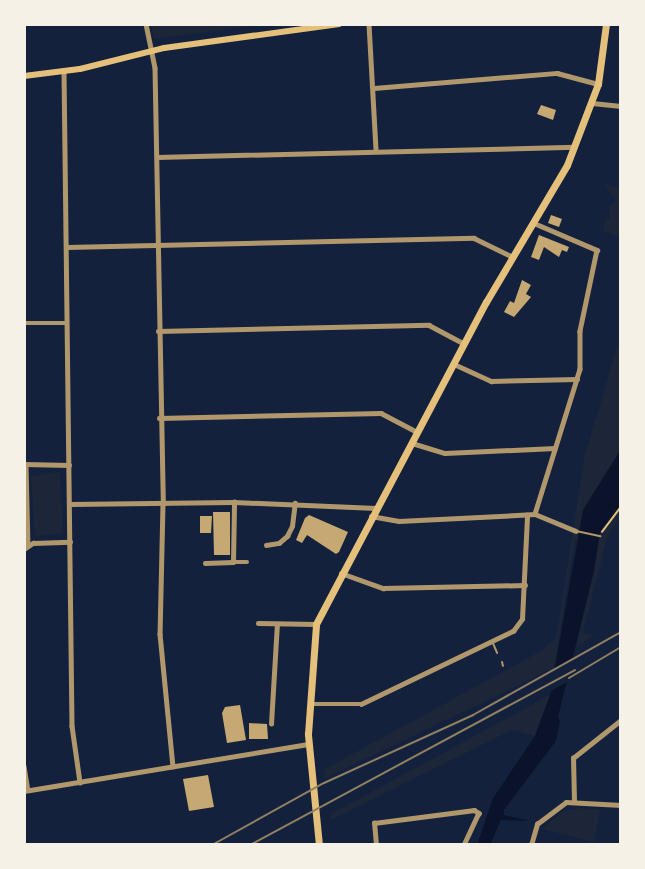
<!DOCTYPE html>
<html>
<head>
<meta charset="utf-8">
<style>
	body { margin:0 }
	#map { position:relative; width:645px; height:869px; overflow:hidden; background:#14213d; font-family:Roboto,sans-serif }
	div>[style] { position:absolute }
	.green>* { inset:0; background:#1d2539 }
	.water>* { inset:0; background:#0b132b }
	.pier>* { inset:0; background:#14213d }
	.building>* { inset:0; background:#c6a872 }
	.path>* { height:1.5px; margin:-0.75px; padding:0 0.75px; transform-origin:0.75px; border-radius:0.75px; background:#e5c07b }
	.service>* { height:2px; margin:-1px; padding:0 1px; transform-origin:1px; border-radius:1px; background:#b1986c }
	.minor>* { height:4.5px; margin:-2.25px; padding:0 2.25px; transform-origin:2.25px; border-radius:2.25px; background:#b1986c }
	.tertiary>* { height:5px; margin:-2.5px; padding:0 2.5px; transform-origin:2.5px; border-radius:2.5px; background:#b1986c }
	.secondary>* { height:6px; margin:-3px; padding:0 3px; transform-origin:3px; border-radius:3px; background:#e5c07b }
	.primary>* { height:7px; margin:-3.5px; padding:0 3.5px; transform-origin:3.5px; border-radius:3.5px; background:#e5c07b }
	.rail>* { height:2px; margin:-1px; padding:0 1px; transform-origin:1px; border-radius:1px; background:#918062 }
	span { translate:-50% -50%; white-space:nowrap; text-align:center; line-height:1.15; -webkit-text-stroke:4.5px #f6f1e7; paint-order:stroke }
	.frame { position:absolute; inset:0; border:26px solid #f6f1e7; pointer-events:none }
</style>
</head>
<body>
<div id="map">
	<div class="green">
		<i style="clip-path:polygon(151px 24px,267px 24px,154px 39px)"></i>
		<i style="clip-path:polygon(603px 183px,621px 189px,621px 237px,603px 231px,605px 218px,610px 219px,610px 206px,616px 200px)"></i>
		<i style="clip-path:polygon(621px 334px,621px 516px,608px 534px,583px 633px,593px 636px,576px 647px,594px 571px,575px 540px,554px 668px,324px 779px,325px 769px,541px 651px,556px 638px,585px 455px)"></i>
		<i style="clip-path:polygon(60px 472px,63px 533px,35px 536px,31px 476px)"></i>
		<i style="clip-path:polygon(550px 695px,535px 736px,512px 730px,331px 820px,331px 814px)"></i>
		<i style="clip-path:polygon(581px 808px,600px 810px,594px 842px,542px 829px,563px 811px)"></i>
	</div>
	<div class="water">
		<i style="clip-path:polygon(621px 449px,621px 504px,600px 532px,594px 571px,558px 717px,560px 721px,556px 741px,504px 810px,504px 815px,530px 821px,501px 820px,490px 845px,477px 845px,493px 798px,535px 736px,550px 695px,583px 510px)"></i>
	</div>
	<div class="pier">
		<i style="clip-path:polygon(576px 656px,570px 680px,548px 693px,551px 671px)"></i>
	</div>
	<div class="building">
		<i style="clip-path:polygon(541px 105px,556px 110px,553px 120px,537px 114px)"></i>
		<i style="clip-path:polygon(551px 215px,562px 219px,559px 227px,548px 223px)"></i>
		<i style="clip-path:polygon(539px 235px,569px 247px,567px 252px,562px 250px,559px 257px,544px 247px,539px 260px,531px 257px)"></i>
		<i style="clip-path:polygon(522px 280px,531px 285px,526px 294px,531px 297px,514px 317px,504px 312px,510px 301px,514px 303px)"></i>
		<i style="clip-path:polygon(213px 512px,230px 512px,230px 555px,214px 555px)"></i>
		<i style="clip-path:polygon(309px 515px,348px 532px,339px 552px,336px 554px,307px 535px,302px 543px,296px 540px,305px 518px)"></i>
		<i style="clip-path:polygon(200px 516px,212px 516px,211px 533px,200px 533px)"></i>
		<i style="clip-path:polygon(240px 705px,246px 740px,227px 743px,222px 713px,225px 707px)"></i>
		<i style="clip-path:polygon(249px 723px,267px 724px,268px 739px,249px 739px)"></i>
		<i style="clip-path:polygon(208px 775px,214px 807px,189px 811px,183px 779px)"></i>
	</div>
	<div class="path">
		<i style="left:602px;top:532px;width:31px;rotate:-53deg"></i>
	</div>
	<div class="service">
		<i style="left:576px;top:531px;width:25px;rotate:12deg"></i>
		<i style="left:492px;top:641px;width:13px;rotate:67deg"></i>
		<i style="left:502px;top:662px;width:4px;rotate:76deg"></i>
	</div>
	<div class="minor">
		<i style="left:146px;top:24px;width:45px;rotate:78.4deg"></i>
		<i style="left:155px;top:68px;width:436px;rotate:88.9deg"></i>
		<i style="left:163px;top:504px;width:130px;rotate:91.3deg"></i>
		<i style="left:160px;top:634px;width:133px;rotate:84.4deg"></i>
		<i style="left:369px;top:24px;width:125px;rotate:86.8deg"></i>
		<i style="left:64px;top:71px;width:655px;rotate:89.3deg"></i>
		<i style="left:72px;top:726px;width:57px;rotate:81.9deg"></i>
		<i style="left:374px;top:88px;width:184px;rotate:-4.7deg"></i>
		<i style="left:557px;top:73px;width:42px;rotate:15deg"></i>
		<i style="left:592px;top:103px;width:29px;rotate:6deg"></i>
		<i style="left:157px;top:157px;width:418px;rotate:-1.4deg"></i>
		<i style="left:534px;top:223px;width:69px;rotate:23.2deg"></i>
		<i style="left:597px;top:250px;width:83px;rotate:101.9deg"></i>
		<i style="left:580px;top:331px;width:38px;rotate:90deg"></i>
		<i style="left:580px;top:369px;width:10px;rotate:107deg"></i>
		<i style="left:67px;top:247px;width:407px;rotate:-1.3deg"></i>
		<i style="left:474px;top:238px;width:43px;rotate:26deg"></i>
		<i style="left:24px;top:323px;width:43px"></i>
		<i style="left:158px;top:331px;width:271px;rotate:-1.3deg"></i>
		<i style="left:429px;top:325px;width:40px;rotate:28deg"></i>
		<i style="left:454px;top:364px;width:41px;rotate:24.7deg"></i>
		<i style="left:491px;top:381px;width:86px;rotate:-1.3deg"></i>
		<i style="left:577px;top:379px;width:141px;rotate:107.3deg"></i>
		<i style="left:159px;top:418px;width:222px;rotate:-1.3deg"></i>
		<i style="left:381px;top:413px;width:41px;rotate:27.8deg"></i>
		<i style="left:412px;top:443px;width:34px;rotate:17deg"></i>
		<i style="left:445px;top:453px;width:110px;rotate:-2.6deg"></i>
		<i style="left:24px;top:464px;width:45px;rotate:1.3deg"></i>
		<i style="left:26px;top:465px;width:80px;rotate:88.6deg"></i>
		<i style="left:70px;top:504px;width:164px;rotate:-0.7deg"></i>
		<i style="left:234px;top:502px;width:142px;rotate:2.4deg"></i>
		<i style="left:371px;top:516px;width:28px;rotate:10deg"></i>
		<i style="left:399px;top:521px;width:136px;rotate:-2.9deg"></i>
		<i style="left:535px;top:514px;width:44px;rotate:22.5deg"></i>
		<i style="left:266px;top:545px;width:13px;rotate:-9deg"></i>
		<i style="left:279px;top:543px;width:11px;rotate:-41deg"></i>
		<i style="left:287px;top:536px;width:11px;rotate:-63deg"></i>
		<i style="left:292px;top:526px;width:23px;rotate:-83deg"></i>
		<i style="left:24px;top:549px;width:11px;rotate:-34deg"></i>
		<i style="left:33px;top:543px;width:37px;rotate:-2deg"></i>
		<i style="left:233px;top:562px;width:14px"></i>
		<i style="left:205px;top:563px;width:28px;rotate:-2deg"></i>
		<i style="left:233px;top:562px;width:60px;rotate:-89deg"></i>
		<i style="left:341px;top:573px;width:45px;rotate:19.7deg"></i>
		<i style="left:383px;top:588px;width:142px;rotate:-1.2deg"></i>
		<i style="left:258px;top:623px;width:58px;rotate:1deg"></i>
		<i style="left:310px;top:704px;width:51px"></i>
		<i style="left:361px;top:704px;width:169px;rotate:-25.7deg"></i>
		<i style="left:513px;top:631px;width:15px;rotate:-53deg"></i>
		<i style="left:522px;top:619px;width:104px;rotate:-87.2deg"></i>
		<i style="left:271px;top:724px;width:100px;rotate:-86.6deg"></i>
		<i style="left:24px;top:766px;width:24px;rotate:81deg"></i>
		<i style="left:574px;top:801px;width:43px;rotate:-91.3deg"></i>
		<i style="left:573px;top:758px;width:61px;rotate:-38.4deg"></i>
		<i style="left:376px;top:845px;width:22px;rotate:-95deg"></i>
		<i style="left:374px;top:823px;width:101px;rotate:-7.4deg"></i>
		<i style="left:474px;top:810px;width:6px;rotate:31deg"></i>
		<i style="left:479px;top:813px;width:35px;rotate:115deg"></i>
		<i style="left:531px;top:845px;width:22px;rotate:-74deg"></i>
		<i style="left:537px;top:824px;width:36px;rotate:-37deg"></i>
		<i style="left:566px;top:802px;width:55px;rotate:3.1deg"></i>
	</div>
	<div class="tertiary">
		<i style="left:24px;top:791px;width:288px;rotate:-9.4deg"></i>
	</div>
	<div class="secondary">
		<i style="left:24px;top:76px;width:56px;rotate:-7.1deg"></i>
		<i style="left:80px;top:69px;width:87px;rotate:-14deg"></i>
		<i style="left:164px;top:48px;width:177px;rotate:-7.8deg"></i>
	</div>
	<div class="primary">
		<i style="left:319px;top:845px;width:112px;rotate:-95.7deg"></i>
		<i style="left:308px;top:734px;width:110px;rotate:-85.8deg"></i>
		<i style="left:316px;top:624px;width:364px;rotate:-62.2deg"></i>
		<i style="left:486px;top:302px;width:159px;rotate:-59.4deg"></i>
		<i style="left:567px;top:165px;width:87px;rotate:-69.1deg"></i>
		<i style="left:598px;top:84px;width:61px;rotate:-82.4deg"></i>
	</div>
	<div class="rail">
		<i style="left:569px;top:678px;width:61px;rotate:-30.8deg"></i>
		<i style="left:212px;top:845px;width:128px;rotate:-29deg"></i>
		<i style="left:324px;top:783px;width:164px;rotate:-24.5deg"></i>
		<i style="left:473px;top:715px;width:170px;rotate:-29.3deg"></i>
		<i style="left:250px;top:845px;width:369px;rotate:-28.3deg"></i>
	</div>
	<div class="frame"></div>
</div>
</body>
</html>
